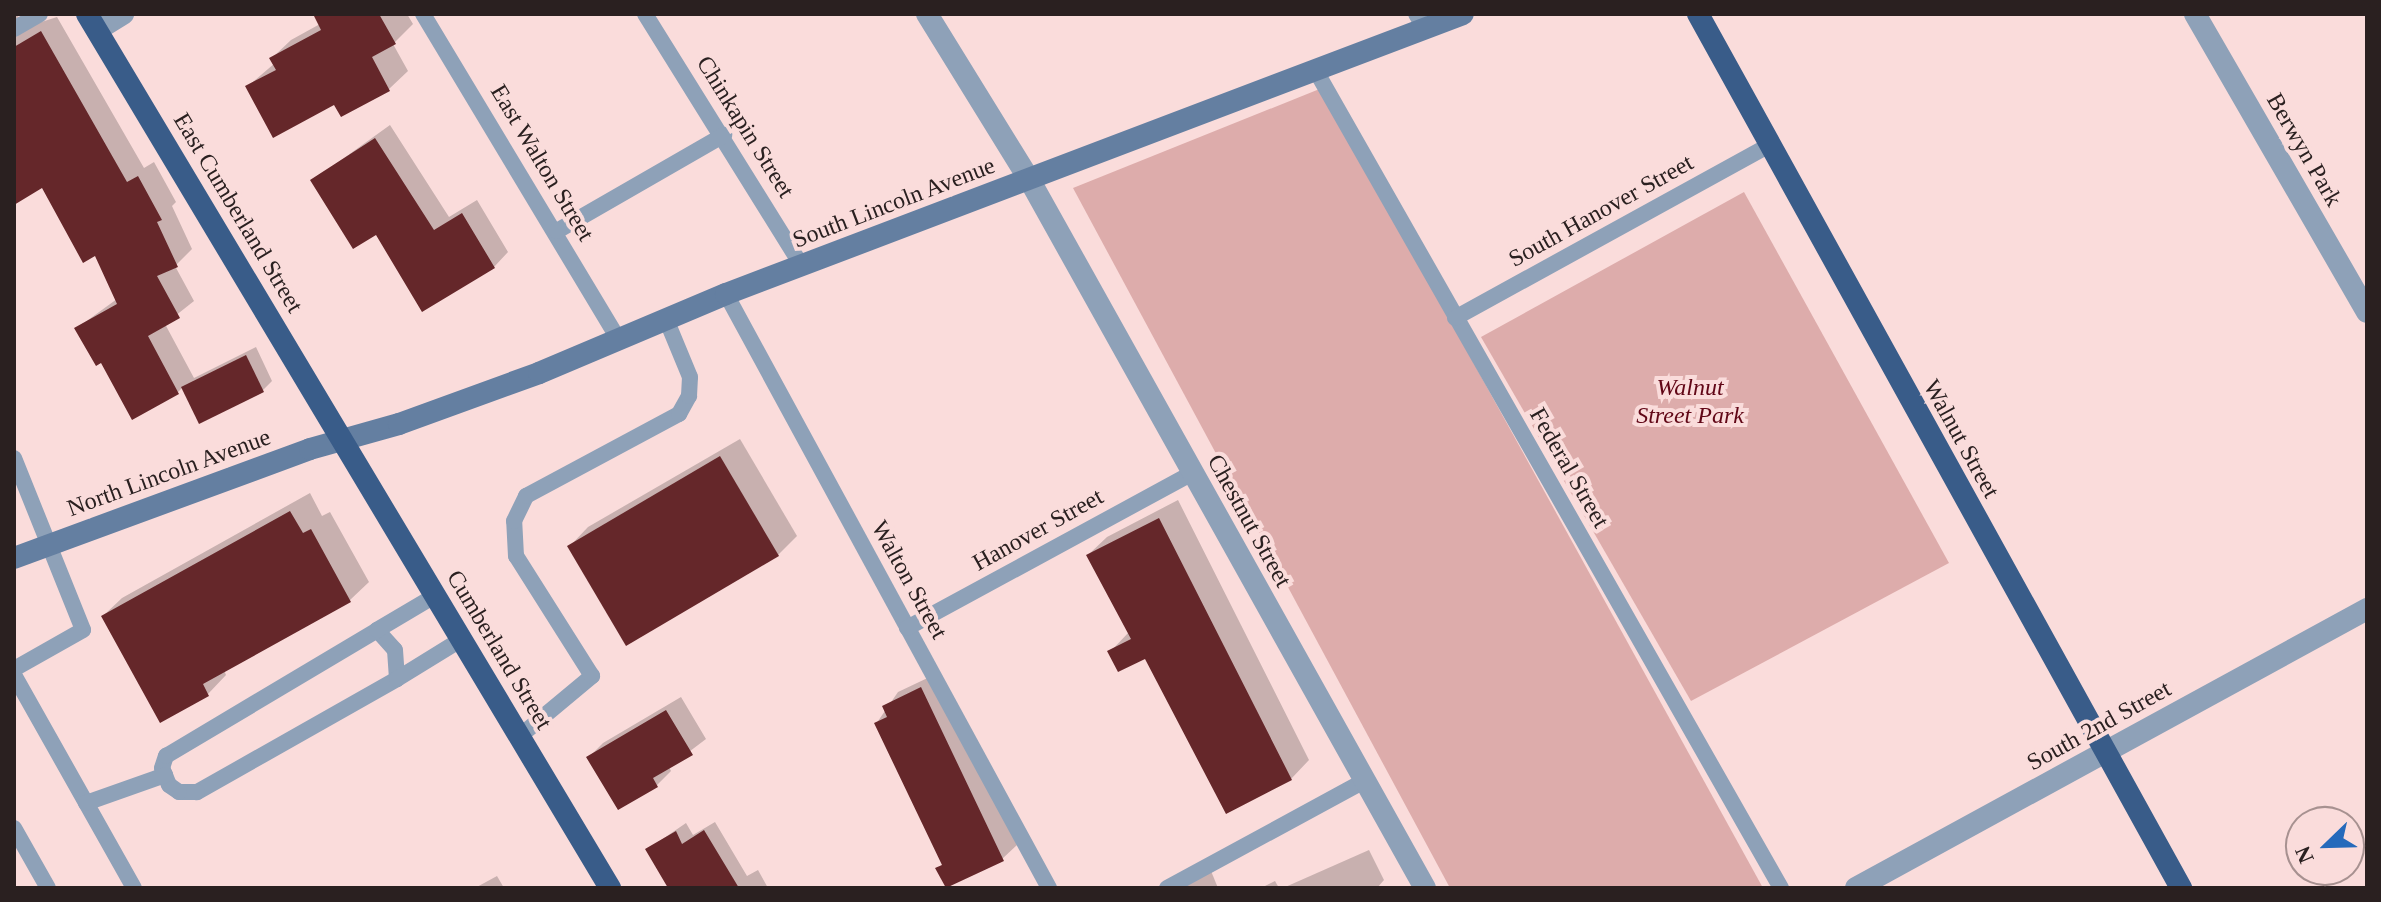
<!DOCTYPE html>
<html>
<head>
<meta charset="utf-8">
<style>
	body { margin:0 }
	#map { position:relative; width:2381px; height:902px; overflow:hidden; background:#fadcdb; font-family:Georgia,serif }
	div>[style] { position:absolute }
	.green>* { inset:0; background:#ddacab }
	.shadow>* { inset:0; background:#0003 }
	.building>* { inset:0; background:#65272a }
	.service>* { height:16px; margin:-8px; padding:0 8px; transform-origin:8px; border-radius:8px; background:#8ea1b8 }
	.minor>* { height:22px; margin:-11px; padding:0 11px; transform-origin:11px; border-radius:11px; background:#8ea1b8 }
	.tertiary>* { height:22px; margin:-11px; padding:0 11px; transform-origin:11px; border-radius:11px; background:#8ea1b8 }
	.secondary>* { height:22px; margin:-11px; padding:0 11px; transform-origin:11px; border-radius:11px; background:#647fa1 }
	.trunk>* { height:22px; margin:-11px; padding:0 11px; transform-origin:11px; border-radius:11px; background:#395c89 }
	span { translate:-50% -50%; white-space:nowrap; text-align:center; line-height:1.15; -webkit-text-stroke:8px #fadcdb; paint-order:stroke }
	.street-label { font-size:24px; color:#2a2020 }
	.park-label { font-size:24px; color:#610616; font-style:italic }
	.frame { position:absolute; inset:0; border:16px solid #2a2020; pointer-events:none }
	.north { position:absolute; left:2285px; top:806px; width:80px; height:80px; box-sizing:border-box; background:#fadcdb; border:2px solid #a79190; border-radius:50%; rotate:247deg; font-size:22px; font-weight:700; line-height:32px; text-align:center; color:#2a2020 }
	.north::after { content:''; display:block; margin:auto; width:28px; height:36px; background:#256abb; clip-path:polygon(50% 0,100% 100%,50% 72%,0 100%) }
</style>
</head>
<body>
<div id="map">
	<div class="green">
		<i style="clip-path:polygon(1322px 88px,1763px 888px,1450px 888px,1073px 188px)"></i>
		<i style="clip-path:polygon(1744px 192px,1949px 563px,1691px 701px,1481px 337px)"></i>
	</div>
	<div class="shadow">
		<i style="clip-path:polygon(14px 14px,32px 25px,57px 17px,144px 168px,154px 162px,176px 202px,172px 206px,192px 249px,175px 266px,194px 301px,165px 324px,194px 378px,256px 347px,272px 381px,263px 390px,183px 387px,178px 392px,102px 360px,77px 328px,117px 299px,96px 253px,43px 186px,14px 202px)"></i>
		<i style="clip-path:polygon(315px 14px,407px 14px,413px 24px,393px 44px,408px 71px,389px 89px,342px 115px,335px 102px,248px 86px,275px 63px,272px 58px,291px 40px,320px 24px)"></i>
		<i style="clip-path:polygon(390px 125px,449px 217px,477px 200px,508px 252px,494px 267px,376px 232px,312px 181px)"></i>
		<i style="clip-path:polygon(740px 439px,797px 536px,778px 555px,570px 546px,588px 527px)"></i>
		<i style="clip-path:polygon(310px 493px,322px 516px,330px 512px,369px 582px,350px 600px,224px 670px,226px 675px,208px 694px,103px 616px,122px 598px)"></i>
		<i style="clip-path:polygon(1178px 500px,1309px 760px,1291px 779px,1146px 656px,1110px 652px,1129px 632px,1088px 555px,1107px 537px)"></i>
		<i style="clip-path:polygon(936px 674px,1017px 845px,1002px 859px,938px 869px,943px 864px,876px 724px,898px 692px)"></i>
		<i style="clip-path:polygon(681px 697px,706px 739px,669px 767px,671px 771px,657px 785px,589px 757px,603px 743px)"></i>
		<i style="clip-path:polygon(715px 822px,747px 876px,758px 870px,768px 888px,670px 888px,648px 849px,686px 823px,693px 835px)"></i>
		<i style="clip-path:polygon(1369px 850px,1384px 880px,1377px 888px,1283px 888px)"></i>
		<i style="clip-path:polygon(1211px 871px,1218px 888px,1177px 888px)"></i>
		<i style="clip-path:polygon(497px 876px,504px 888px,475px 888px)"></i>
		<i style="clip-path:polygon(1275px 881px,1279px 888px,1261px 888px)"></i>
	</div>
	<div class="building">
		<i style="clip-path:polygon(313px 14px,379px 14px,396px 44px,372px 57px,390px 91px,341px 117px,334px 105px,273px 138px,245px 86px,276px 70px,269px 58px,321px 30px)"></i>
		<i style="clip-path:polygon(41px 31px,127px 182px,138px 176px,162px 220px,157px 222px,178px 267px,157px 276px,180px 318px,148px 336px,179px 394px,132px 420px,101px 363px,96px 366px,74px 328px,117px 304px,95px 256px,83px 263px,42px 188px,14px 205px,14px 47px)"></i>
		<i style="clip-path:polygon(375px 138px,434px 230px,462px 213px,495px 268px,422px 312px,376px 235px,353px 249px,310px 180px)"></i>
		<i style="clip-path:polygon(246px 355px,264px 392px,199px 424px,181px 387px)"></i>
		<i style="clip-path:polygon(720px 456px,779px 556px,626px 646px,567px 546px)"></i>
		<i style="clip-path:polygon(290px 511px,303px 533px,311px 529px,351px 602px,203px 684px,209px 696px,160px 723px,101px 616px)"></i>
		<i style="clip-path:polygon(1159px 518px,1292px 780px,1226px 814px,1145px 659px,1118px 672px,1107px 651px,1131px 639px,1086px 555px)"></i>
		<i style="clip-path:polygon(921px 687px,1004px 861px,946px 888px,935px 868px,942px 865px,874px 723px,887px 717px,882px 706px)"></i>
		<i style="clip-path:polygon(666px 710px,693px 755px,653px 778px,658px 787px,618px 810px,586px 757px)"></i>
		<i style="clip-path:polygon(704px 830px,739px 888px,668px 888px,645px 849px,676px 831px,682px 844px)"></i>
	</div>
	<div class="service">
		<i style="left:423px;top:14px;width:379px;rotate:59deg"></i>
		<i style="left:645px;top:14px;width:297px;rotate:58.1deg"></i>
		<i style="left:1416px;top:14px;width:17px;rotate:59deg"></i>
		<i style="left:14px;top:29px;width:30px;rotate:-30deg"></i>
		<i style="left:1316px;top:71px;width:940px;rotate:60.35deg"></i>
		<i style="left:557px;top:231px;width:193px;rotate:-29.9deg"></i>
		<i style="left:726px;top:294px;width:676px;rotate:61.46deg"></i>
		<i style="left:1455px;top:318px;width:359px;rotate:-28.8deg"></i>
		<i style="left:14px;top:458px;width:185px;rotate:68.1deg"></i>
		<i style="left:83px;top:630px;width:79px;rotate:150.5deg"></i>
		<i style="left:907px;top:628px;width:324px;rotate:-28.5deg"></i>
		<i style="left:377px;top:630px;width:27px;rotate:48deg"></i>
		<i style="left:395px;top:650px;width:29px;rotate:86deg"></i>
		<i style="left:397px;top:679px;width:230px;rotate:150.5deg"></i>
		<i style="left:197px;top:792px;width:18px;rotate:180deg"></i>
		<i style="left:179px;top:792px;width:12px;rotate:-145deg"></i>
		<i style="left:169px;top:785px;width:18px;rotate:-112deg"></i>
		<i style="left:162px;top:768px;width:13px;rotate:-72deg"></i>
		<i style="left:166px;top:756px;width:246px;rotate:-30.8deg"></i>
		<i style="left:377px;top:630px;width:69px;rotate:-30.7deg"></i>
		<i style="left:14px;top:675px;width:244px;rotate:60.6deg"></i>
		<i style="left:397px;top:679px;width:76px;rotate:-31.6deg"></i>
		<i style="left:520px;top:736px;width:94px;rotate:-39.8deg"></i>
		<i style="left:592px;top:676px;width:142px;rotate:-122.3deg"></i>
		<i style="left:516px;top:556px;width:35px;rotate:-93deg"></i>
		<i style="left:514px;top:521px;width:28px;rotate:-64deg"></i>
		<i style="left:526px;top:496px;width:174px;rotate:-28.2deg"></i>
		<i style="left:679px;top:414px;width:21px;rotate:-61deg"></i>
		<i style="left:689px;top:396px;width:19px;rotate:-87deg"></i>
		<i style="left:690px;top:377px;width:63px;rotate:-112.5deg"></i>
		<i style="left:86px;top:803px;width:84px;rotate:-19.5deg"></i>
		<i style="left:14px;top:828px;width:69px;rotate:60.5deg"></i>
		<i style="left:1167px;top:888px;width:224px;rotate:-28.5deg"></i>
	</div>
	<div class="minor">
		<i style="left:927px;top:14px;width:194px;rotate:58.3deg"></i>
		<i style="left:2195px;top:14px;width:344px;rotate:60deg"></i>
		<i style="left:97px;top:30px;width:31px;rotate:-32deg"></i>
		<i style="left:1856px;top:888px;width:582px;rotate:-28.63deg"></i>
	</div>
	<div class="tertiary">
		<i style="left:1029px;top:179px;width:812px;rotate:60.82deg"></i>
	</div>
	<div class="secondary">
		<i style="left:14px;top:558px;width:315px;rotate:-20.2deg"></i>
		<i style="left:310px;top:449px;width:92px;rotate:-15.7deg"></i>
		<i style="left:399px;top:424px;width:149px;rotate:-20deg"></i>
		<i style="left:539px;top:373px;width:203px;rotate:-22.9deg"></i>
		<i style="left:726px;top:294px;width:788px;rotate:-20.8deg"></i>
	</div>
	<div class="trunk">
		<i style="left:87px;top:14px;width:1019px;rotate:59.1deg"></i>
		<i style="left:1698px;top:14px;width:999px;rotate:61.07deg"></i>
	</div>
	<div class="street-label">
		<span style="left:745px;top:127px;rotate:58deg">Chinkapin Street</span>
		<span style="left:2304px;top:150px;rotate:60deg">Berwyn Park</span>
		<span style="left:542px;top:163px;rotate:59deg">East Walton Street</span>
		<span style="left:894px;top:203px;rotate:-21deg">South Lincoln Avenue</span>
		<span style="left:1601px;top:211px;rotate:-29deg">South Hanover Street</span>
		<span style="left:238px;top:213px;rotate:59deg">East Cumberland Street</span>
		<span style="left:1961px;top:439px;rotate:61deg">Walnut Street</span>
		<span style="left:1569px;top:468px;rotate:60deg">Federal Street</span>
		<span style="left:169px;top:473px;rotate:-20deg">North Lincoln Avenue</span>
		<span style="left:1249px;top:521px;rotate:61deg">Chestnut Street</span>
		<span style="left:1038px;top:530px;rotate:-29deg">Hanover Street</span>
		<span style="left:909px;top:580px;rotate:61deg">Walton Street</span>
		<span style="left:499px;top:650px;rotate:59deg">Cumberland Street</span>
		<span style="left:2099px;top:726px;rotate:-29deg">South 2nd Street</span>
	</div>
	<div class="park-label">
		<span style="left:1690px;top:402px">Walnut<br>Street Park</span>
	</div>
	<div class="frame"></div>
	<div class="north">N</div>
</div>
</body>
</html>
